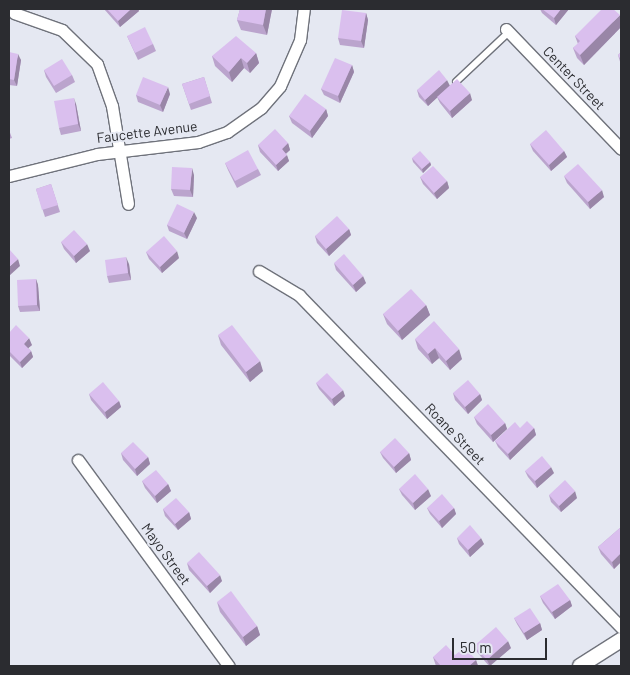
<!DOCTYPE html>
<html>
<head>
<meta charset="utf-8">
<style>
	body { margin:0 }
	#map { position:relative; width:630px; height:675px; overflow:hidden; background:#e5e8f2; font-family:Barlow,sans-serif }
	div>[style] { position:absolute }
	.roads { filter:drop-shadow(1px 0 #6f727b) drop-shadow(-1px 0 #6f727b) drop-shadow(0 1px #6f727b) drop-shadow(0 -1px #6f727b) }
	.service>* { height:5.5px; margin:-2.75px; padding:0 2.75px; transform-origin:2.75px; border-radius:2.75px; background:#fff }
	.minor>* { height:11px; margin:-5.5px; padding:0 5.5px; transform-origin:5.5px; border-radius:5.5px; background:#fff }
	.tertiary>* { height:14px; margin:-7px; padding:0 7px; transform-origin:7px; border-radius:7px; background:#fff }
	.wall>* { inset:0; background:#bba4cd }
	.shaded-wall>* { inset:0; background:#9986a7 }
	.building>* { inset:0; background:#dabfee }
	span { translate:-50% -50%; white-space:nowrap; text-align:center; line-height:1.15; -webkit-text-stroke:4px #e5e8f2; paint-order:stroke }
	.street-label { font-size:14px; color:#2b2c30 }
	.frame { position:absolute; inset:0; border:10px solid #2b2c30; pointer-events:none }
	.scale { position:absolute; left:452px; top:638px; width:95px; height:22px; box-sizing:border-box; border:2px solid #2b2c30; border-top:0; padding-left:6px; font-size:15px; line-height:18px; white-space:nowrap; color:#2b2c30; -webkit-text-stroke:4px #e5e8f2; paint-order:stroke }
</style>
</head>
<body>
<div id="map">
	<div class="roads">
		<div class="service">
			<i style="left:456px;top:82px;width:73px;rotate:-43.3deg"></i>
		</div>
		<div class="minor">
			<i style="left:14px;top:13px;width:51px;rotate:19.5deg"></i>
			<i style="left:62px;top:30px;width:49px;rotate:44.2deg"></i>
			<i style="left:97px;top:64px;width:45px;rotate:70.3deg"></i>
			<i style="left:112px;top:106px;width:99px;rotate:80.7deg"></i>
			<i style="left:506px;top:29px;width:166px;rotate:46.2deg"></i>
			<i style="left:9px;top:176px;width:91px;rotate:-14deg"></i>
			<i style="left:97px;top:154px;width:102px;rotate:-6.8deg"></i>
			<i style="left:198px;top:142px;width:31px;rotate:-19deg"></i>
			<i style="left:227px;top:132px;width:42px;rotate:-35.2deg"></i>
			<i style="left:261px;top:108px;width:29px;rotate:-49deg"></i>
			<i style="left:280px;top:86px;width:50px;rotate:-66.5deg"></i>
			<i style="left:300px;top:40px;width:31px;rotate:-83deg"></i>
			<i style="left:259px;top:271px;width:47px;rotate:31deg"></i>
			<i style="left:299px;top:295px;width:463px;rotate:45.9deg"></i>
			<i style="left:78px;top:460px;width:255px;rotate:53.8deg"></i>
		</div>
		<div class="tertiary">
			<i style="left:580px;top:666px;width:49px;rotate:-32.4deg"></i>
		</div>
	</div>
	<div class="wall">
		<i style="clip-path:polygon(104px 9px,138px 9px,139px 11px,120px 27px)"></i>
		<i style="clip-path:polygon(240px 9px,272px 9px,267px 35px,241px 30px,237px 20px)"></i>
		<i style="clip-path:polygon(540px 9px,569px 9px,556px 25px,542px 13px)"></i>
		<i style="clip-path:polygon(366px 13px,368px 20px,364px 48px,340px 45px,338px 38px)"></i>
		<i style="clip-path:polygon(621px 19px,621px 27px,584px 65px,577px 58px,573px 48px,578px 44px,575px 36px)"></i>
		<i style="clip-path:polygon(127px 36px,153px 44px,156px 51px,138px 60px)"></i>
		<i style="clip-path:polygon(9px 52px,21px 60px,17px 86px,9px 85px)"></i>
		<i style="clip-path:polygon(621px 52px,621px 65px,618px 55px)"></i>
		<i style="clip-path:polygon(256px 53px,259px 63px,250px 73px,244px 68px,232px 82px,215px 66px,212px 56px)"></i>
		<i style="clip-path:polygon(352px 65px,354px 72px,340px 103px,324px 95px,321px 89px)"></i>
		<i style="clip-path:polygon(44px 70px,72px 75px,75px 82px,56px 93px,46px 77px)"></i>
		<i style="clip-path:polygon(204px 77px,212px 103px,191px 110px,182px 84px)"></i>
		<i style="clip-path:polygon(449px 86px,472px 100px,452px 118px,440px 103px,437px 97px,428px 106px,419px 97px,417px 90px)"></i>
		<i style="clip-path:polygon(170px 94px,163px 112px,138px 102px,136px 95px)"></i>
		<i style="clip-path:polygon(76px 104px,81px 131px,61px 135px,59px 128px)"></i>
		<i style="clip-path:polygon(326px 109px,328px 116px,312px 138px,292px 123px,289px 116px)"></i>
		<i style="clip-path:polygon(9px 130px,12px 138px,9px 139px)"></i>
		<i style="clip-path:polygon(288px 143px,290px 150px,286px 154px,289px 161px,278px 171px,260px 152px,258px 145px)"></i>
		<i style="clip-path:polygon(530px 144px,564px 151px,567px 157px,551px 171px,533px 151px)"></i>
		<i style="clip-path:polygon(412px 158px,430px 162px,431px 165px,423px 173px,413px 162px)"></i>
		<i style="clip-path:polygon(225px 163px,258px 169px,261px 175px,237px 188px,228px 170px)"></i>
		<i style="clip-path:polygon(194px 175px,193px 197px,174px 196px,171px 189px)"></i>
		<i style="clip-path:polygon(564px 176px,604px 197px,590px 209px,567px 183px)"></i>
		<i style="clip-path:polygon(420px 177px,447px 181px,449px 188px,437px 199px,423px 184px)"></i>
		<i style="clip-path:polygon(51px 184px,60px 212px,45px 217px,36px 189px)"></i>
		<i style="clip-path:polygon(197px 218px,187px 239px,169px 231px,167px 225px)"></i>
		<i style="clip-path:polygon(349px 229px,351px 235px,329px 256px,317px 243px,315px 236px)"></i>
		<i style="clip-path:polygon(61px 242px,90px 251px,76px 263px,64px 249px)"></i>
		<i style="clip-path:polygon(146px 252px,179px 258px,162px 273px,149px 259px)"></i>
		<i style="clip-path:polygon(334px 263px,366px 283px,356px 292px,336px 270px)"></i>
		<i style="clip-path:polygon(129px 264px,131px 280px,109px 283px,107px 276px)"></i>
		<i style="clip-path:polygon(36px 279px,38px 285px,40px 311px,20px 312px,18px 306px)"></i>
		<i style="clip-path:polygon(426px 305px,430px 315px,402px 340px,387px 324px,383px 314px)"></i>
		<i style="clip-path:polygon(9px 333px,32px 345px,28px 348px,31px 351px,33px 357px,22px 368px,9px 355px)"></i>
		<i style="clip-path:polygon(218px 335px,263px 371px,250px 382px,221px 345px)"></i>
		<i style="clip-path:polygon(415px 339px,462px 359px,450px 370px,439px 358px,432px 364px,418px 349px)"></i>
		<i style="clip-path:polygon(316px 383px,345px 396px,334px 406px,319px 389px)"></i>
		<i style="clip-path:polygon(453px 393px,480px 394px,482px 400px,468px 414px,455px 400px)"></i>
		<i style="clip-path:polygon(89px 394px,119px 401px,121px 407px,107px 419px,91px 400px)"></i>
		<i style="clip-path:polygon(474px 417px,505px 423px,507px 429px,493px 442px,477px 424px)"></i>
		<i style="clip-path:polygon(520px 428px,534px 428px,536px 435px,510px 460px,498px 447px,495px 441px)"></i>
		<i style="clip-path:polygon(380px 452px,409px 453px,411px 460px,396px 473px,383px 458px)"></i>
		<i style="clip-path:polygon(121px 453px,148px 457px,150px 464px,137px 476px,123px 460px)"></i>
		<i style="clip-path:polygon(525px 471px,554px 473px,537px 488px,528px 477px)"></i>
		<i style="clip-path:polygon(142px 481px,168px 484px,171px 491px,157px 503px,145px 488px)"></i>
		<i style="clip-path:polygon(399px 489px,431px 496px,415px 510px,402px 495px)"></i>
		<i style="clip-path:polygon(549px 495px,577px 498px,561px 512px,551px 502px)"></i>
		<i style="clip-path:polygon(427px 508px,454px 508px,456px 514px,442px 528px,430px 514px)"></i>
		<i style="clip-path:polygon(163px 509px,189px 512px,191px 519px,178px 530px,165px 516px)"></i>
		<i style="clip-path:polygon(621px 527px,621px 562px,614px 569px,601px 554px,598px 547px)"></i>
		<i style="clip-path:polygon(457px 538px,484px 544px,470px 557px,459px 544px)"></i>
		<i style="clip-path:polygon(187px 563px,222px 581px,210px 593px,189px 570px)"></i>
		<i style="clip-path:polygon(540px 596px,570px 600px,572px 606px,555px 619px,543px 603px)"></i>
		<i style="clip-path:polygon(217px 602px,257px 626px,260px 635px,246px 646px,220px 612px)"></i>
		<i style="clip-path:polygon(514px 618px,540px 623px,542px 630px,527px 640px,517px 624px)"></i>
		<i style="clip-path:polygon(474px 646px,511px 648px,489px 666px,477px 652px)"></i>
		<i style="clip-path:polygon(455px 655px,476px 660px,478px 666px,436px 666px,433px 657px)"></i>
	</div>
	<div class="shaded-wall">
		<i style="clip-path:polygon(131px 9px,138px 9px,139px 11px,120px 27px,118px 21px)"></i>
		<i style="clip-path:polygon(266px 9px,272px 9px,267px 35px,263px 25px)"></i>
		<i style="clip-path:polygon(561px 9px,569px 9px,556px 25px,554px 18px)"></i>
		<i style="clip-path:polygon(366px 13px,368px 20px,364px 48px,361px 41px)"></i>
		<i style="clip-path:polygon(620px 15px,621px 19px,621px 27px,584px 65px,580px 55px)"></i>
		<i style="clip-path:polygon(256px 53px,259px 63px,250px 73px,247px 63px)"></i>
		<i style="clip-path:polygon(18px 54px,21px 60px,17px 86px,14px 80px)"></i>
		<i style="clip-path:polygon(241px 58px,244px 68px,232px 82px,229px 72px)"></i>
		<i style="clip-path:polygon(352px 65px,354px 72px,340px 103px,338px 96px)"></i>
		<i style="clip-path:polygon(447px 80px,450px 86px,428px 106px,425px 100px)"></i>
		<i style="clip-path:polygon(168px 87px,170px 94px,163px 112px,160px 105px)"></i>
		<i style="clip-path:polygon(470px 93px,472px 100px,452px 118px,450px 111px)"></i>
		<i style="clip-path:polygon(74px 98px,76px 104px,81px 131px,78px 124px)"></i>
		<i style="clip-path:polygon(326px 109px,328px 116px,312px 138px,310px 131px)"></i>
		<i style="clip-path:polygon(288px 143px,290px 150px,284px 155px,282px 149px)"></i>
		<i style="clip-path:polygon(564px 151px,567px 157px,551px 171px,549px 165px)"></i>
		<i style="clip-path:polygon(287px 155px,289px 161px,278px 171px,276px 165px)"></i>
		<i style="clip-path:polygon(430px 162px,431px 165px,423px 173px,422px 169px)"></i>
		<i style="clip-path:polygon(192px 168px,194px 175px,193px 197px,190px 190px)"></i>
		<i style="clip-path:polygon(447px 181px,449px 188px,437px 199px,434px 193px)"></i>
		<i style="clip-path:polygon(602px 190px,604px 197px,590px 209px,588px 202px)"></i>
		<i style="clip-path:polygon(194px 212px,197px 218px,187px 239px,184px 233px)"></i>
		<i style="clip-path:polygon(349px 229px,351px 235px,329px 256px,326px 249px)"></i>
		<i style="clip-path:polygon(87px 244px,90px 251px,76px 263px,74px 256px)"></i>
		<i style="clip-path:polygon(177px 251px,179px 258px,162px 273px,160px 267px)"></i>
		<i style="clip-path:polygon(126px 257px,129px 264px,131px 280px,128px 273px)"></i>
		<i style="clip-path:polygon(18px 259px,20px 266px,9px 276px,9px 267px)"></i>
		<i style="clip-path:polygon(363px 276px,366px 283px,356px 292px,353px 285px)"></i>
		<i style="clip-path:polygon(36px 279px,38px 285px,40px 311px,37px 305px)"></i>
		<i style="clip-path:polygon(426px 305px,430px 315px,402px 340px,398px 331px)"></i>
		<i style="clip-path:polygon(29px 338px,32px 345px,26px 350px,24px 344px)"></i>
		<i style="clip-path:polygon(435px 348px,439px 358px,432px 364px,428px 354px)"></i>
		<i style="clip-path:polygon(459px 349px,462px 359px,450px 370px,446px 361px)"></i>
		<i style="clip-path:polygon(31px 351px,33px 357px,22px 368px,20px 362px)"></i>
		<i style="clip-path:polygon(260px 361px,263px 371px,250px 382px,246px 372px)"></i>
		<i style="clip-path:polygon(343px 390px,345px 396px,334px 406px,332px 399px)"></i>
		<i style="clip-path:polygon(480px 394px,482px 400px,468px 414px,465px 407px)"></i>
		<i style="clip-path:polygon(119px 401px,121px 407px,107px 419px,105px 412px)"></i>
		<i style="clip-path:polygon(505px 423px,507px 429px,493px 442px,491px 435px)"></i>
		<i style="clip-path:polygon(534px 428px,536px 435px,510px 460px,508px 454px)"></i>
		<i style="clip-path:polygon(409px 453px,411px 460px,396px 473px,394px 467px)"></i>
		<i style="clip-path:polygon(148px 457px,150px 464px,137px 476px,135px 469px)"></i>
		<i style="clip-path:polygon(551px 467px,554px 473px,537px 488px,535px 481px)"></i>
		<i style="clip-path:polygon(168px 484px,171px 491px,157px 503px,155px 496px)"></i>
		<i style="clip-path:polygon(428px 489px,431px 496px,415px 510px,413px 503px)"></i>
		<i style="clip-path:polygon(575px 491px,577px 498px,561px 512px,559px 506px)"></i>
		<i style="clip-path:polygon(454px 508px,456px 514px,442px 528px,439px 521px)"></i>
		<i style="clip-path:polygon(189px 512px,191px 519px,178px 530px,175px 524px)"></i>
		<i style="clip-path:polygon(481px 538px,484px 544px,470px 557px,468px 550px)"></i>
		<i style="clip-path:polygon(621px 553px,621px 562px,614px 569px,612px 562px)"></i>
		<i style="clip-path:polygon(220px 575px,222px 581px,210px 593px,207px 586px)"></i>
		<i style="clip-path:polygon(570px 600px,572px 606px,555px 619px,552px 612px)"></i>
		<i style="clip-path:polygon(540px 623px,542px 630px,527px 640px,524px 633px)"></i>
		<i style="clip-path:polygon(257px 626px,260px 635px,246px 646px,243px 637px)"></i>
		<i style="clip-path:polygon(508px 641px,511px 648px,490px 666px,487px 660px)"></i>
		<i style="clip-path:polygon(476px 660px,478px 666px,469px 666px)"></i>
	</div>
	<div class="building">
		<i style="clip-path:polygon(107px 9px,131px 9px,118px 21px)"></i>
		<i style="clip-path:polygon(240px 9px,266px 9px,263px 25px,237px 20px)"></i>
		<i style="clip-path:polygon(542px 9px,561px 9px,554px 18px)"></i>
		<i style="clip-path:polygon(602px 9px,613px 9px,620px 15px,580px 55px,573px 48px,580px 41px,575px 36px)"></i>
		<i style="clip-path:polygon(342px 10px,366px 13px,361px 41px,338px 38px)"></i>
		<i style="clip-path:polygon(145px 27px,153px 44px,135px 53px,127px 36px)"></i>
		<i style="clip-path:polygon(236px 36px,256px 53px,247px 63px,241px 58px,229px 72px,212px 56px)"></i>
		<i style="clip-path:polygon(9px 52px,18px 54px,14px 80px,9px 79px)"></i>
		<i style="clip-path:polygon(621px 52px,621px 60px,618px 55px)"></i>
		<i style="clip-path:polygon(335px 58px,352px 65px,338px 96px,321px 89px)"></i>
		<i style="clip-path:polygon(62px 59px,72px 75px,54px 86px,44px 70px)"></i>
		<i style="clip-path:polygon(439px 70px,447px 80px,425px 100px,417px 90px)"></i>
		<i style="clip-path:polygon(143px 77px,168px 87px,160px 105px,136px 95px)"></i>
		<i style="clip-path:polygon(204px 77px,210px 96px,189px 104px,182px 84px)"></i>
		<i style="clip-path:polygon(457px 79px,470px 93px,450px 111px,437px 97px)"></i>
		<i style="clip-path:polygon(305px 94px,326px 109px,310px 131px,289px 116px)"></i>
		<i style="clip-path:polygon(74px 98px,78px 124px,59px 128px,54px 101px)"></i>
		<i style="clip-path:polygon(275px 129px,288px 143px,282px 149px,287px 155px,276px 165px,258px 145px)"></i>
		<i style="clip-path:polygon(546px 130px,564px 151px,549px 165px,530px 144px)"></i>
		<i style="clip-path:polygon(248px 150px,258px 169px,235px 181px,225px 163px)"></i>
		<i style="clip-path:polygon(420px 151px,430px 162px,422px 169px,412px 158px)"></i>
		<i style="clip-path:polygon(578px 164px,602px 190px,588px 202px,564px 176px)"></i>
		<i style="clip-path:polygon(433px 166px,447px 181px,434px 193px,420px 177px)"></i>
		<i style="clip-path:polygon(172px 167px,192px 168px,190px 190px,171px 189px)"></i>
		<i style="clip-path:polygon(51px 184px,58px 205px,42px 210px,36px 189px)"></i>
		<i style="clip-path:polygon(177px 204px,194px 212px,184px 233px,167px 225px)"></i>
		<i style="clip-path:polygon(337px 216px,349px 229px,326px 249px,315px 236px)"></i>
		<i style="clip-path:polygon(74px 230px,87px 244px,74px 256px,61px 242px)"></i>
		<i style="clip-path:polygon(164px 236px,177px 251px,160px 267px,146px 252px)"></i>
		<i style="clip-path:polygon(9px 249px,18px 259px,9px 267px)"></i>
		<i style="clip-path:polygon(344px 254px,363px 276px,353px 285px,334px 263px)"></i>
		<i style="clip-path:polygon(126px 257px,128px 273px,107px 276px,105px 260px)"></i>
		<i style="clip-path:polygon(36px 279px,37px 305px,18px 306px,17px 280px)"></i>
		<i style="clip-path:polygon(411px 289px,426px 305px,398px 331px,383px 314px)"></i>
		<i style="clip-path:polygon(434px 321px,459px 349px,446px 361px,435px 348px,428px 354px,415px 339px)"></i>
		<i style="clip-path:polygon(16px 325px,29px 338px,24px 344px,31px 351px,20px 362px,9px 351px,9px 333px)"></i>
		<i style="clip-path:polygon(232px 325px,260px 361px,246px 372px,218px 335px)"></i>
		<i style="clip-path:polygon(327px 373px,343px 390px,332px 399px,316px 383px)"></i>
		<i style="clip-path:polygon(468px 380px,480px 394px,465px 407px,453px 393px)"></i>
		<i style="clip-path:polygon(103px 382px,119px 401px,105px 412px,89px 394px)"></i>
		<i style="clip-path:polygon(488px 404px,505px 423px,491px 435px,474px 417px)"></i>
		<i style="clip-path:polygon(527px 421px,534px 428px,508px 454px,495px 441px,515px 422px,520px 428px)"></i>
		<i style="clip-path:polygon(395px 438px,409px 453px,394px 467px,380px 452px)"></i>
		<i style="clip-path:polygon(133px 442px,148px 457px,135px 469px,121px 453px)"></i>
		<i style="clip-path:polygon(542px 456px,551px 467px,535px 481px,525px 471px)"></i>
		<i style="clip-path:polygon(156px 470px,168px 484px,155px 496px,142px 481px)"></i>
		<i style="clip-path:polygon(415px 474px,428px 489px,413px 503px,399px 489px)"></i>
		<i style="clip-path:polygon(565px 480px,575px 491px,559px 506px,549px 495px)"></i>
		<i style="clip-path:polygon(442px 494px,454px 508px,439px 521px,427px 508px)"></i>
		<i style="clip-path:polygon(176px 498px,189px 512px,175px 524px,163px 509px)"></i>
		<i style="clip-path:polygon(470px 525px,481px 538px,468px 550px,457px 538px)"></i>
		<i style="clip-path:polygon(621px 527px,621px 553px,612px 562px,598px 547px)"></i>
		<i style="clip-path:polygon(199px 552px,220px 575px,207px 586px,187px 563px)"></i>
		<i style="clip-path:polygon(558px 584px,570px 600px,552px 612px,540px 596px)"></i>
		<i style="clip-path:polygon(231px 591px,257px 626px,243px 637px,217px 602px)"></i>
		<i style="clip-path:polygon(530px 608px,540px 623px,524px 633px,514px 618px)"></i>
		<i style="clip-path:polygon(496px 627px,508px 641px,487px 660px,474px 646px)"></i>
		<i style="clip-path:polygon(446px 645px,455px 655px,465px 647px,476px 660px,469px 666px,441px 666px,433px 657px)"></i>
	</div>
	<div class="street-label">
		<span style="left:574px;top:78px;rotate:46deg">Center Street</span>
		<span style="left:147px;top:132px;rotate:-7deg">Faucette Avenue</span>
		<span style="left:455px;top:434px;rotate:46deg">Roane Street</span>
		<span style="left:166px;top:554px;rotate:54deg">Mayo Street</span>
	</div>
	<div class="frame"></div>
	<div class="scale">50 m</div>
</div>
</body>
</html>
